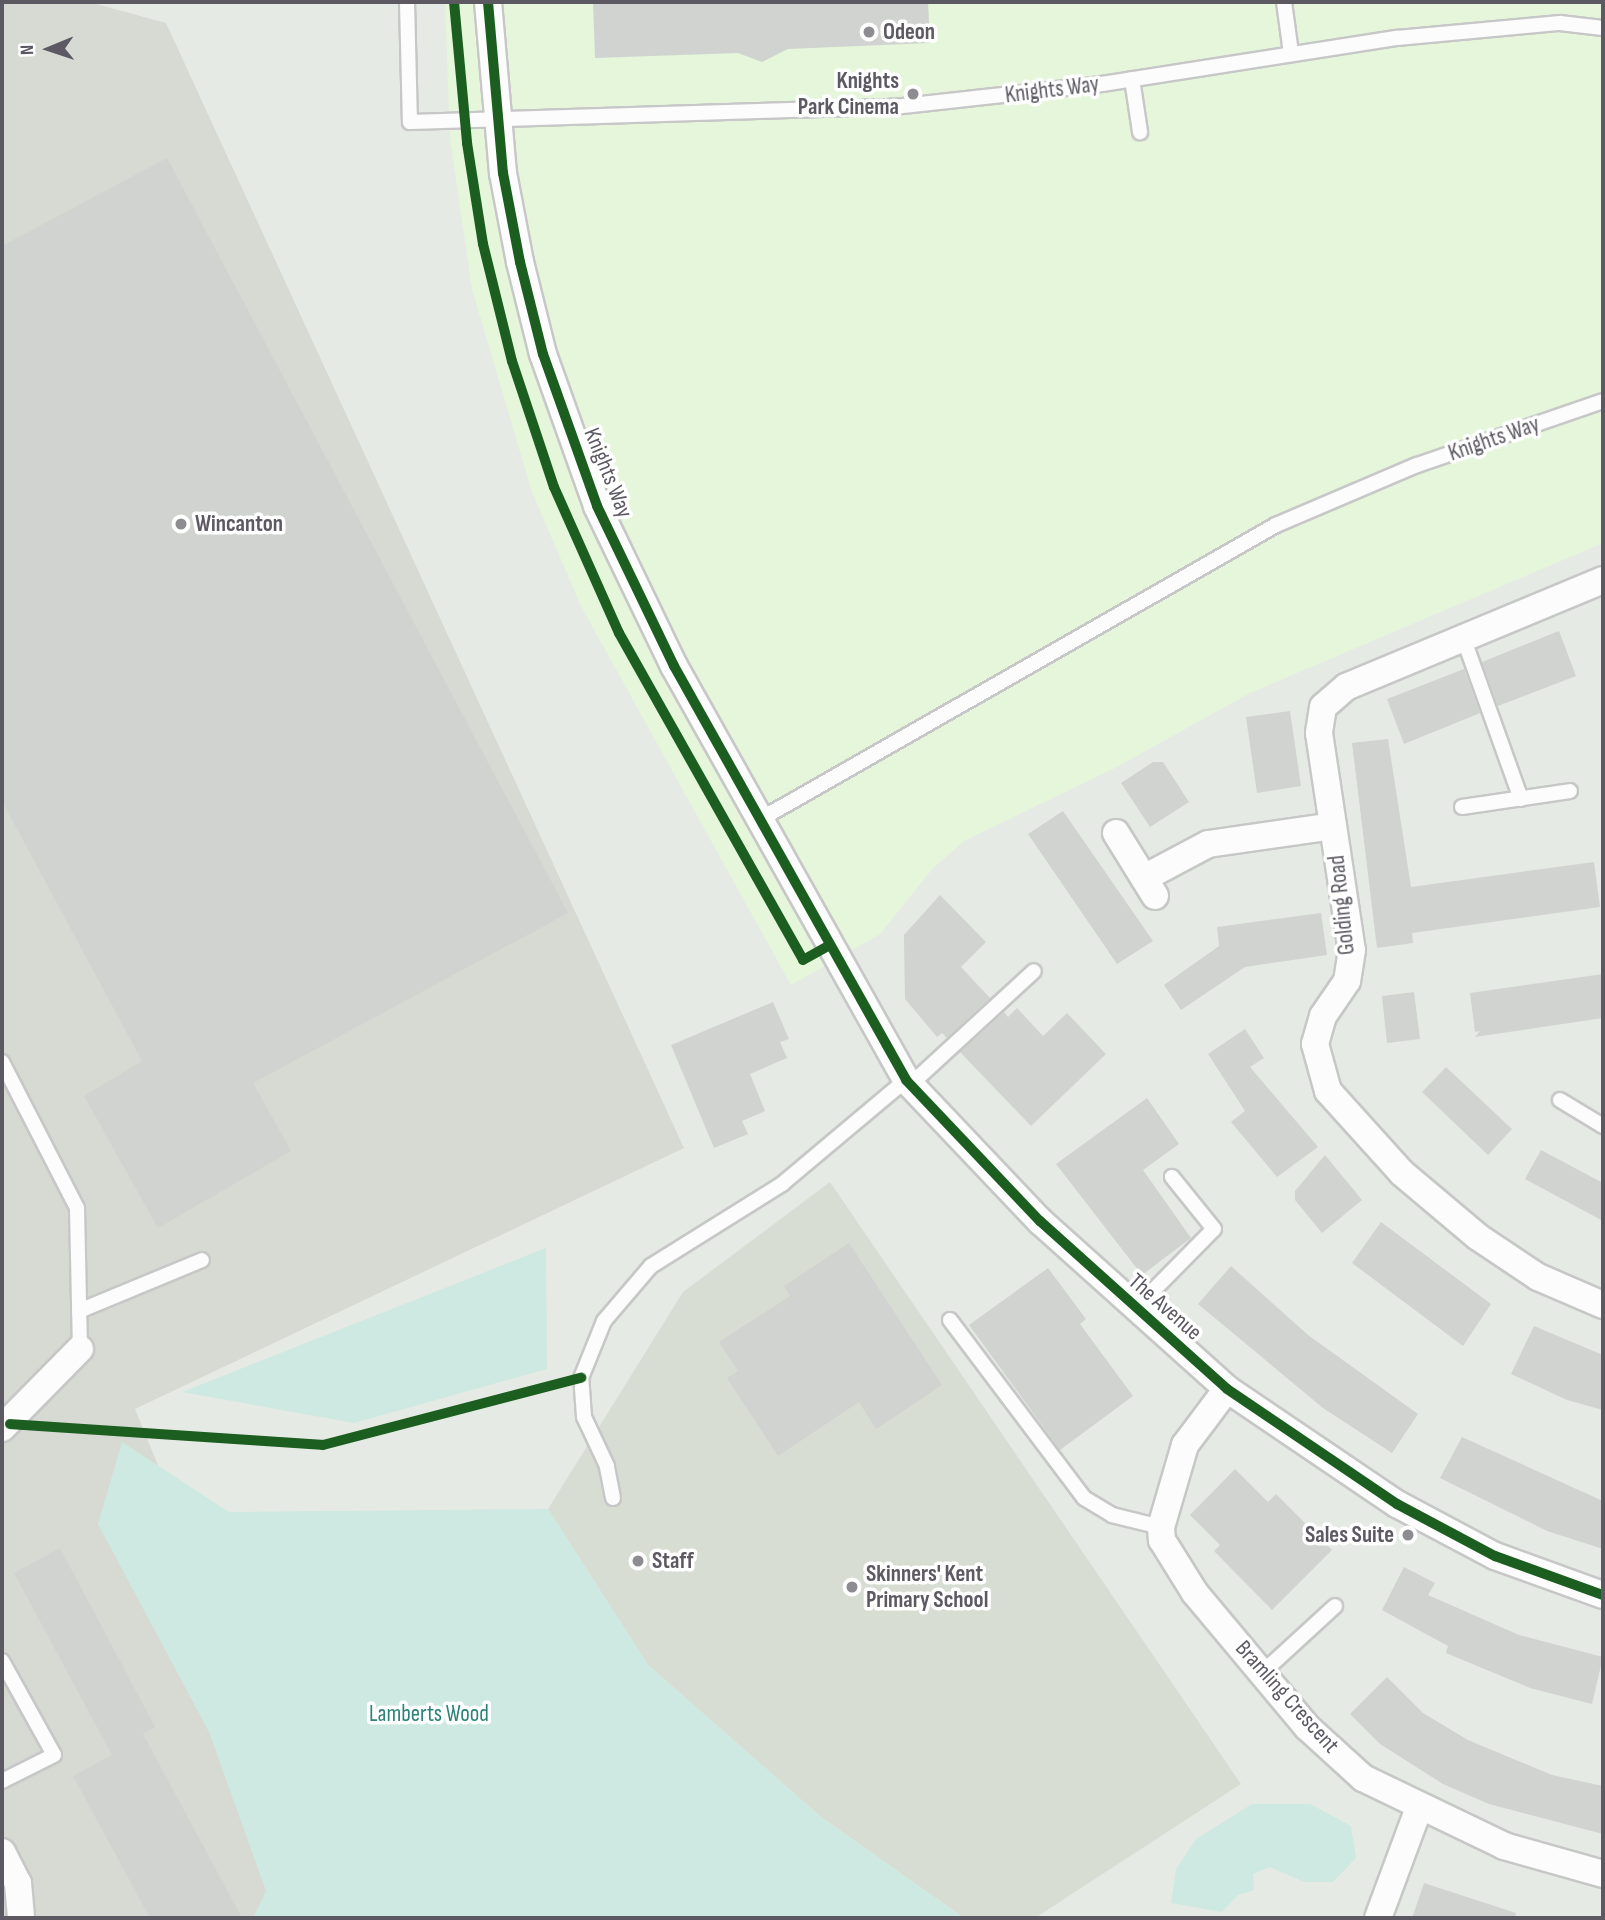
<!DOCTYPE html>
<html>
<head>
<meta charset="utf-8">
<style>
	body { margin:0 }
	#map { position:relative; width:1605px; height:1920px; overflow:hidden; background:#e6eae4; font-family:"Sofia Sans Condensed",sans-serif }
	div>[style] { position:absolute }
	.commercial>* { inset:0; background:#e5f6db }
	.industrial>* { inset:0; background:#d6dad3 }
	.education>* { inset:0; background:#d8ddd3 }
	.green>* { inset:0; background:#cde9e2 }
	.building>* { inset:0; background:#d0d3cf }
	.roads { filter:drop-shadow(2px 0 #c7c7c8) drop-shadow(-2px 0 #c7c7c8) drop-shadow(0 2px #c7c7c8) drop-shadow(0 -2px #c7c7c8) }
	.service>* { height:14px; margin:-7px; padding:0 7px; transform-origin:7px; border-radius:7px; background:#fbfcfb }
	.minor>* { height:26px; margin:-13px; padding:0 13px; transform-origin:13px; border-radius:13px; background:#fbfcfb }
	.cycleway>* { height:10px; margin:-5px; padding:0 5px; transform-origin:5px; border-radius:5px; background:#1b5e20 }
	.dots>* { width:19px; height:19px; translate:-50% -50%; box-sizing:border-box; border:4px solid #fff; border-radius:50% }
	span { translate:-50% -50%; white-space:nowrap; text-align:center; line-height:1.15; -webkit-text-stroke:7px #fff; paint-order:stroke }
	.poi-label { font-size:23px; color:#5d5963; font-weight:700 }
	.left { translate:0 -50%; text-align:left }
	.right { translate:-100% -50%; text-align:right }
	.street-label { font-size:23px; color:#5d5963 }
	.park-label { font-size:23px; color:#2a8278 }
	.frame { position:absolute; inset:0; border:4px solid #5d5963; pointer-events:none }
	.north { position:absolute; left:14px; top:14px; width:70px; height:70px; -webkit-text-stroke:5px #fff; paint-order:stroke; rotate:268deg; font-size:19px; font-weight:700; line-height:28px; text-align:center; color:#5d5963 }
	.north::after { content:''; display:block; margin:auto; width:24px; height:32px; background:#5d5963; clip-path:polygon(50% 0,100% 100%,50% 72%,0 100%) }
</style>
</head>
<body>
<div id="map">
	<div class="commercial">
		<i style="clip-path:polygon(445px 2px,1603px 2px,1603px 543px,1250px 693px,1115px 768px,964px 841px,933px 868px,880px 934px,791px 985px,581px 606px,532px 492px,472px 289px,450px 138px)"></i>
	</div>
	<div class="industrial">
		<i style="clip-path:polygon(2px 2px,89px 2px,166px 23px,684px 1148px,135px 1409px,343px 1918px,2px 1918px)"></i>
	</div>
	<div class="education">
		<i style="clip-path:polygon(830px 1182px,1241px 1784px,1035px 1918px,964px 1918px,821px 1817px,648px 1665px,548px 1509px,683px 1292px)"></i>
	</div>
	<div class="green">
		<i style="clip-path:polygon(546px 1248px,547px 1369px,354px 1423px,182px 1392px)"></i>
		<i style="clip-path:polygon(122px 1442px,229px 1512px,548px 1509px,648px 1665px,821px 1817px,964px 1918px,253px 1918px,266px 1891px,209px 1732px,98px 1524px)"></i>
		<i style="clip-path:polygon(1252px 1804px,1310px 1804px,1351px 1826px,1356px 1858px,1333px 1882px,1304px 1882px,1270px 1867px,1253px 1874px,1254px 1890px,1238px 1895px,1222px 1912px,1171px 1903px,1176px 1869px,1196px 1839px)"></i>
	</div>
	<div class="building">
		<i style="clip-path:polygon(593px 2px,928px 2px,930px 43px,788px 49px,762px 62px,738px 53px,595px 58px)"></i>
		<i style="clip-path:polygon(167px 158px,568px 913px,253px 1083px,291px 1151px,158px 1228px,84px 1096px,142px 1061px,2px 801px,2px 246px)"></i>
		<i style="clip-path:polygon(1559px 631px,1576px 676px,1498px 706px,1482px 662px)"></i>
		<i style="clip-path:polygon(1464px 669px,1480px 713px,1404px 744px,1387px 699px)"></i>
		<i style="clip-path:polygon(1290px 711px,1301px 786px,1257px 793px,1246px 717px)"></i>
		<i style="clip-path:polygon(1388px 739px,1411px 887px,1594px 862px,1600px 907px,1412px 933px,1413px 943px,1377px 948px,1352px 743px)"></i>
		<i style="clip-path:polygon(1153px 762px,1163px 762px,1189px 802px,1150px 827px,1121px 783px)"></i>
		<i style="clip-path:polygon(1063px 811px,1153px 941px,1117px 964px,1028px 834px)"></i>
		<i style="clip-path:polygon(940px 895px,986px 942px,961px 967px,990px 998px,947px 1038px,942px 1033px,937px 1037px,905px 999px,904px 935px)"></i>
		<i style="clip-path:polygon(1321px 913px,1327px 955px,1245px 967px,1181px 1010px,1164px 985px,1219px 946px,1217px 927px)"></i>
		<i style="clip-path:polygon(1603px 974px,1603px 1018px,1475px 1037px,1480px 1031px,1475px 1032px,1470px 993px)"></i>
		<i style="clip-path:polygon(1414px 992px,1420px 1039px,1387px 1043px,1382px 996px)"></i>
		<i style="clip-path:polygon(773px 1002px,789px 1039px,780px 1042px,787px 1058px,750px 1074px,765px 1111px,742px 1121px,748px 1134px,714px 1148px,671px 1045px)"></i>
		<i style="clip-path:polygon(1017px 1008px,1043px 1036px,1067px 1013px,1106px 1054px,1031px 1126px,960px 1052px,1004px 1012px,1008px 1017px)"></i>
		<i style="clip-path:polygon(1245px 1029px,1264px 1058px,1250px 1067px,1318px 1147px,1277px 1177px,1231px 1122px,1245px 1111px,1208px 1054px)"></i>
		<i style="clip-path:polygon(1446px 1067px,1512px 1129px,1488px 1155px,1422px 1092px)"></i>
		<i style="clip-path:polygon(1147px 1098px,1179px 1144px,1143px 1170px,1191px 1238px,1142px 1275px,1056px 1164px)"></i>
		<i style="clip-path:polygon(1541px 1150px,1603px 1183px,1603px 1221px,1525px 1179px)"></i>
		<i style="clip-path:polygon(1325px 1155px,1362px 1200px,1322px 1233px,1295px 1200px,1295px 1191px)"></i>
		<i style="clip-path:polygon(1381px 1222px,1491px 1304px,1463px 1346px,1352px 1263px)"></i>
		<i style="clip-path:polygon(849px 1243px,942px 1385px,876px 1429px,859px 1402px,778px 1456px,727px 1378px,738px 1371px,719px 1342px,790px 1296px,784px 1286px)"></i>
		<i style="clip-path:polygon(1231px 1266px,1308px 1335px,1418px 1414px,1392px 1453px,1323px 1408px,1198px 1304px)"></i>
		<i style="clip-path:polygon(1048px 1268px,1086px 1319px,1080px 1324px,1133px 1396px,1060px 1450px,969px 1325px)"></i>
		<i style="clip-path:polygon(1534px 1326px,1603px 1355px,1603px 1410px,1567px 1400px,1511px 1374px)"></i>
		<i style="clip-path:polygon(1462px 1437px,1603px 1501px,1603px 1549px,1547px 1531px,1440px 1478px)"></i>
		<i style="clip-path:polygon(1235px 1469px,1268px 1502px,1276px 1494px,1332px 1550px,1272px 1610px,1214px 1551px,1220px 1545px,1190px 1515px)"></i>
		<i style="clip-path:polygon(60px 1548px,155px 1727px,143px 1734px,242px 1918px,150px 1918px,73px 1776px,112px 1755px,14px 1573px)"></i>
		<i style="clip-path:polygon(1404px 1567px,1435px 1583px,1428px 1595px,1519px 1635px,1603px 1657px,1592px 1704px,1530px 1688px,1446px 1653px,1448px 1646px,1382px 1610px)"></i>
		<i style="clip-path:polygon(1387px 1677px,1423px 1713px,1468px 1740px,1552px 1775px,1603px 1786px,1603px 1834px,1489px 1804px,1443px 1784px,1380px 1744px,1350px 1714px)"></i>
		<i style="clip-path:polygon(1424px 1883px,1516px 1913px,1515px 1918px,1412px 1918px)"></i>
	</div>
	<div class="roads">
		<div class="service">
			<i style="left:407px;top:2px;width:120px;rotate:88.6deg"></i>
			<i style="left:410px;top:122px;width:484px;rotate:-1.8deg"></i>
			<i style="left:894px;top:107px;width:209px;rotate:-6.3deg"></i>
			<i style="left:1102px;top:84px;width:299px;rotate:-8.9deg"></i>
			<i style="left:1397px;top:38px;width:164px;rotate:-5.3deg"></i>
			<i style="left:1560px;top:23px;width:43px;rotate:6.6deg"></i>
			<i style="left:1284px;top:2px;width:51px;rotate:82.2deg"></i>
			<i style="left:1132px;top:79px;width:54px;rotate:81.4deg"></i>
			<i style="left:1463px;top:637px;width:172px;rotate:70.3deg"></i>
			<i style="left:1462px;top:807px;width:109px;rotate:-8.4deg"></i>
			<i style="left:759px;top:820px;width:595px;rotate:-29.71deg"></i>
			<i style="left:1276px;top:525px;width:153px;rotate:-23.1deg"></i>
			<i style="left:1417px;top:465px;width:197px;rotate:-19deg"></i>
			<i style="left:2px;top:1062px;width:164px;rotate:62.8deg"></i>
			<i style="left:77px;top:1208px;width:141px;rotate:88.8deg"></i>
			<i style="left:910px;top:1085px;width:168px;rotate:-42.6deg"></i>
			<i style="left:1560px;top:1100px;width:50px;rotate:31.2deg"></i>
			<i style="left:1135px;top:1309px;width:112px;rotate:-45.4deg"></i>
			<i style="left:1214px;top:1229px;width:67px;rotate:-128.9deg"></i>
			<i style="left:79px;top:1311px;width:133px;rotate:-22.5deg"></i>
			<i style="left:950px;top:1320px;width:223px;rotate:53deg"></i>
			<i style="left:1084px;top:1498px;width:33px;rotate:31deg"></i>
			<i style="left:1112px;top:1515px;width:50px;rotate:13.8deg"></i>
			<i style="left:613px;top:1498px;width:33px;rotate:-101deg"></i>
			<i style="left:607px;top:1466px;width:54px;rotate:-115.1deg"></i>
			<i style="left:584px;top:1417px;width:39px;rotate:-94deg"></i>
			<i style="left:581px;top:1378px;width:61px;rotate:-68deg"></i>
			<i style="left:604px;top:1321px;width:72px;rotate:-49.5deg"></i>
			<i style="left:651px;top:1266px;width:155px;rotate:-32deg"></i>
			<i style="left:782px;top:1184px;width:162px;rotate:-40deg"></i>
			<i style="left:2px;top:1661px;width:107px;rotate:61deg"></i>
			<i style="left:54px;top:1755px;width:58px;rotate:153.4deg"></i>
			<i style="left:1262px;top:1673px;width:99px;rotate:-42.5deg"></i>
		</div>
		<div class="minor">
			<i style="left:488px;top:2px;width:172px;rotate:85deg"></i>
			<i style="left:503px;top:173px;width:91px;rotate:79.2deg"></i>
			<i style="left:520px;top:262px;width:95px;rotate:76deg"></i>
			<i style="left:543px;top:354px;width:161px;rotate:70.4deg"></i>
			<i style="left:597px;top:506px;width:178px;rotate:64.3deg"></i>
			<i style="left:674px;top:666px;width:475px;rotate:60.7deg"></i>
			<i style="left:906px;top:1080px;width:195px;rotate:46.5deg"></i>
			<i style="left:1040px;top:1221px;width:251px;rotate:41.9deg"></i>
			<i style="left:1227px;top:1389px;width:205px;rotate:34.1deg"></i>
			<i style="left:1397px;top:1504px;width:111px;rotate:28deg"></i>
			<i style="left:1495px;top:1556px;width:115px;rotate:19.9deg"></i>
			<i style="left:1603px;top:580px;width:278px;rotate:157.4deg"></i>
			<i style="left:1346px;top:687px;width:30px;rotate:139deg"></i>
			<i style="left:1323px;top:707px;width:26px;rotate:99deg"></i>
			<i style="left:1319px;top:733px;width:219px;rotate:81.4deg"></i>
			<i style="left:1352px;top:950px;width:31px;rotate:99deg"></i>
			<i style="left:1347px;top:981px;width:42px;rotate:124.4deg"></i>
			<i style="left:1323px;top:1016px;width:29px;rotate:106deg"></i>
			<i style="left:1315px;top:1044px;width:49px;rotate:74.5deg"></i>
			<i style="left:1328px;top:1091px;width:110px;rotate:47.9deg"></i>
			<i style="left:1402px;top:1173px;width:99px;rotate:40.1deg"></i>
			<i style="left:1478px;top:1237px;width:72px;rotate:33.7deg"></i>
			<i style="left:1538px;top:1277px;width:71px;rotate:23.3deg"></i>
			<i style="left:1116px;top:833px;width:74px;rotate:58.2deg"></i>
			<i style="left:1144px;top:878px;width:72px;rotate:-28deg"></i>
			<i style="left:1208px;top:844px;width:126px;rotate:-8.2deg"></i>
			<i style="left:1227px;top:1389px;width:70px;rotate:126.9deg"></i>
			<i style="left:1185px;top:1445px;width:85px;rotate:106.3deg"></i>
			<i style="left:1161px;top:1527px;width:13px;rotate:86deg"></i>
			<i style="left:1162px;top:1540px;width:62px;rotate:58.1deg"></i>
			<i style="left:1195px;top:1593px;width:175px;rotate:50.1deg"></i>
			<i style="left:1307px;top:1727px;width:76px;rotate:42.3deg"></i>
			<i style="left:1363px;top:1778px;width:157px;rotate:25.7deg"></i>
			<i style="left:1504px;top:1846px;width:103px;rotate:15.8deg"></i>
			<i style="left:2px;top:1428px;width:111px;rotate:-45.4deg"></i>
			<i style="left:2px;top:1852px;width:35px;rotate:63deg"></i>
			<i style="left:18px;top:1883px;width:35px;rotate:85deg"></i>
			<i style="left:1378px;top:1918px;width:117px;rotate:-69.6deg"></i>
		</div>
	</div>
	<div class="cycleway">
		<i style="left:454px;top:2px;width:142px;rotate:84.7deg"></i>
		<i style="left:467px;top:143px;width:102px;rotate:81deg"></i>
		<i style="left:483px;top:244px;width:121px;rotate:76.1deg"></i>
		<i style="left:512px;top:361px;width:133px;rotate:71.6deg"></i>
		<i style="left:554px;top:487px;width:160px;rotate:66deg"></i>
		<i style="left:619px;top:633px;width:375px;rotate:60.6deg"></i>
		<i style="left:803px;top:960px;width:29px;rotate:-29deg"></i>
		<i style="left:488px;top:2px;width:172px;rotate:85deg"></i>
		<i style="left:503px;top:173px;width:91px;rotate:79.2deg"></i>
		<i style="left:520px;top:262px;width:95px;rotate:76deg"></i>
		<i style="left:543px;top:354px;width:161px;rotate:70.4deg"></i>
		<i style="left:597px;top:506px;width:178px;rotate:64.3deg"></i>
		<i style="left:674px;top:666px;width:475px;rotate:60.7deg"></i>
		<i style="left:906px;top:1080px;width:195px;rotate:46.5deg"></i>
		<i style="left:1040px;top:1221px;width:251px;rotate:41.9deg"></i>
		<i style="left:1227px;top:1389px;width:205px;rotate:34.1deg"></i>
		<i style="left:1397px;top:1504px;width:111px;rotate:28deg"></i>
		<i style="left:1495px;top:1556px;width:115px;rotate:19.9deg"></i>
		<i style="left:10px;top:1424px;width:314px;rotate:3.8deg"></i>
		<i style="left:323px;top:1445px;width:267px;rotate:-14.6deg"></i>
	</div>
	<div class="dots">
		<i style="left:869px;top:32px;background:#8d8c90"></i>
		<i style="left:913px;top:94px;background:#8d8c90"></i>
		<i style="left:181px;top:524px;background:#8d8c90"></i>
		<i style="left:1408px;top:1535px;background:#8d8c90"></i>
		<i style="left:638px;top:1561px;background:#8d8c90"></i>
		<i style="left:852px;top:1587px;background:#8d8c90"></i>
	</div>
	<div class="poi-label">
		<span class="left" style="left:883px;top:32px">Odeon</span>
		<span class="right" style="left:899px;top:94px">Knights<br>Park Cinema</span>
		<span class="left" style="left:195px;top:524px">Wincanton</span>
		<span class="right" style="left:1394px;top:1535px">Sales Suite</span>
		<span class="left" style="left:652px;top:1561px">Staff</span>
		<span class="left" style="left:866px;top:1587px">Skinners' Kent<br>Primary School</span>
	</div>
	<div class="street-label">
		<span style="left:1052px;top:90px;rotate:-7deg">Knights Way</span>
		<span style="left:1494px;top:439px;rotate:-19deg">Knights Way</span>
		<span style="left:608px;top:473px;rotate:68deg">Knights Way</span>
		<span style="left:1342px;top:905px;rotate:-96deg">Golding Road</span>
		<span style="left:1165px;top:1307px;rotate:41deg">The Avenue</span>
		<span style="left:1287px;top:1697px;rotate:48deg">Bramling Crescent</span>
	</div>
	<div class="park-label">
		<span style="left:429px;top:1714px">Lamberts Wood</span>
	</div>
	<div class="frame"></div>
	<div class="north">N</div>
</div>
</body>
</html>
